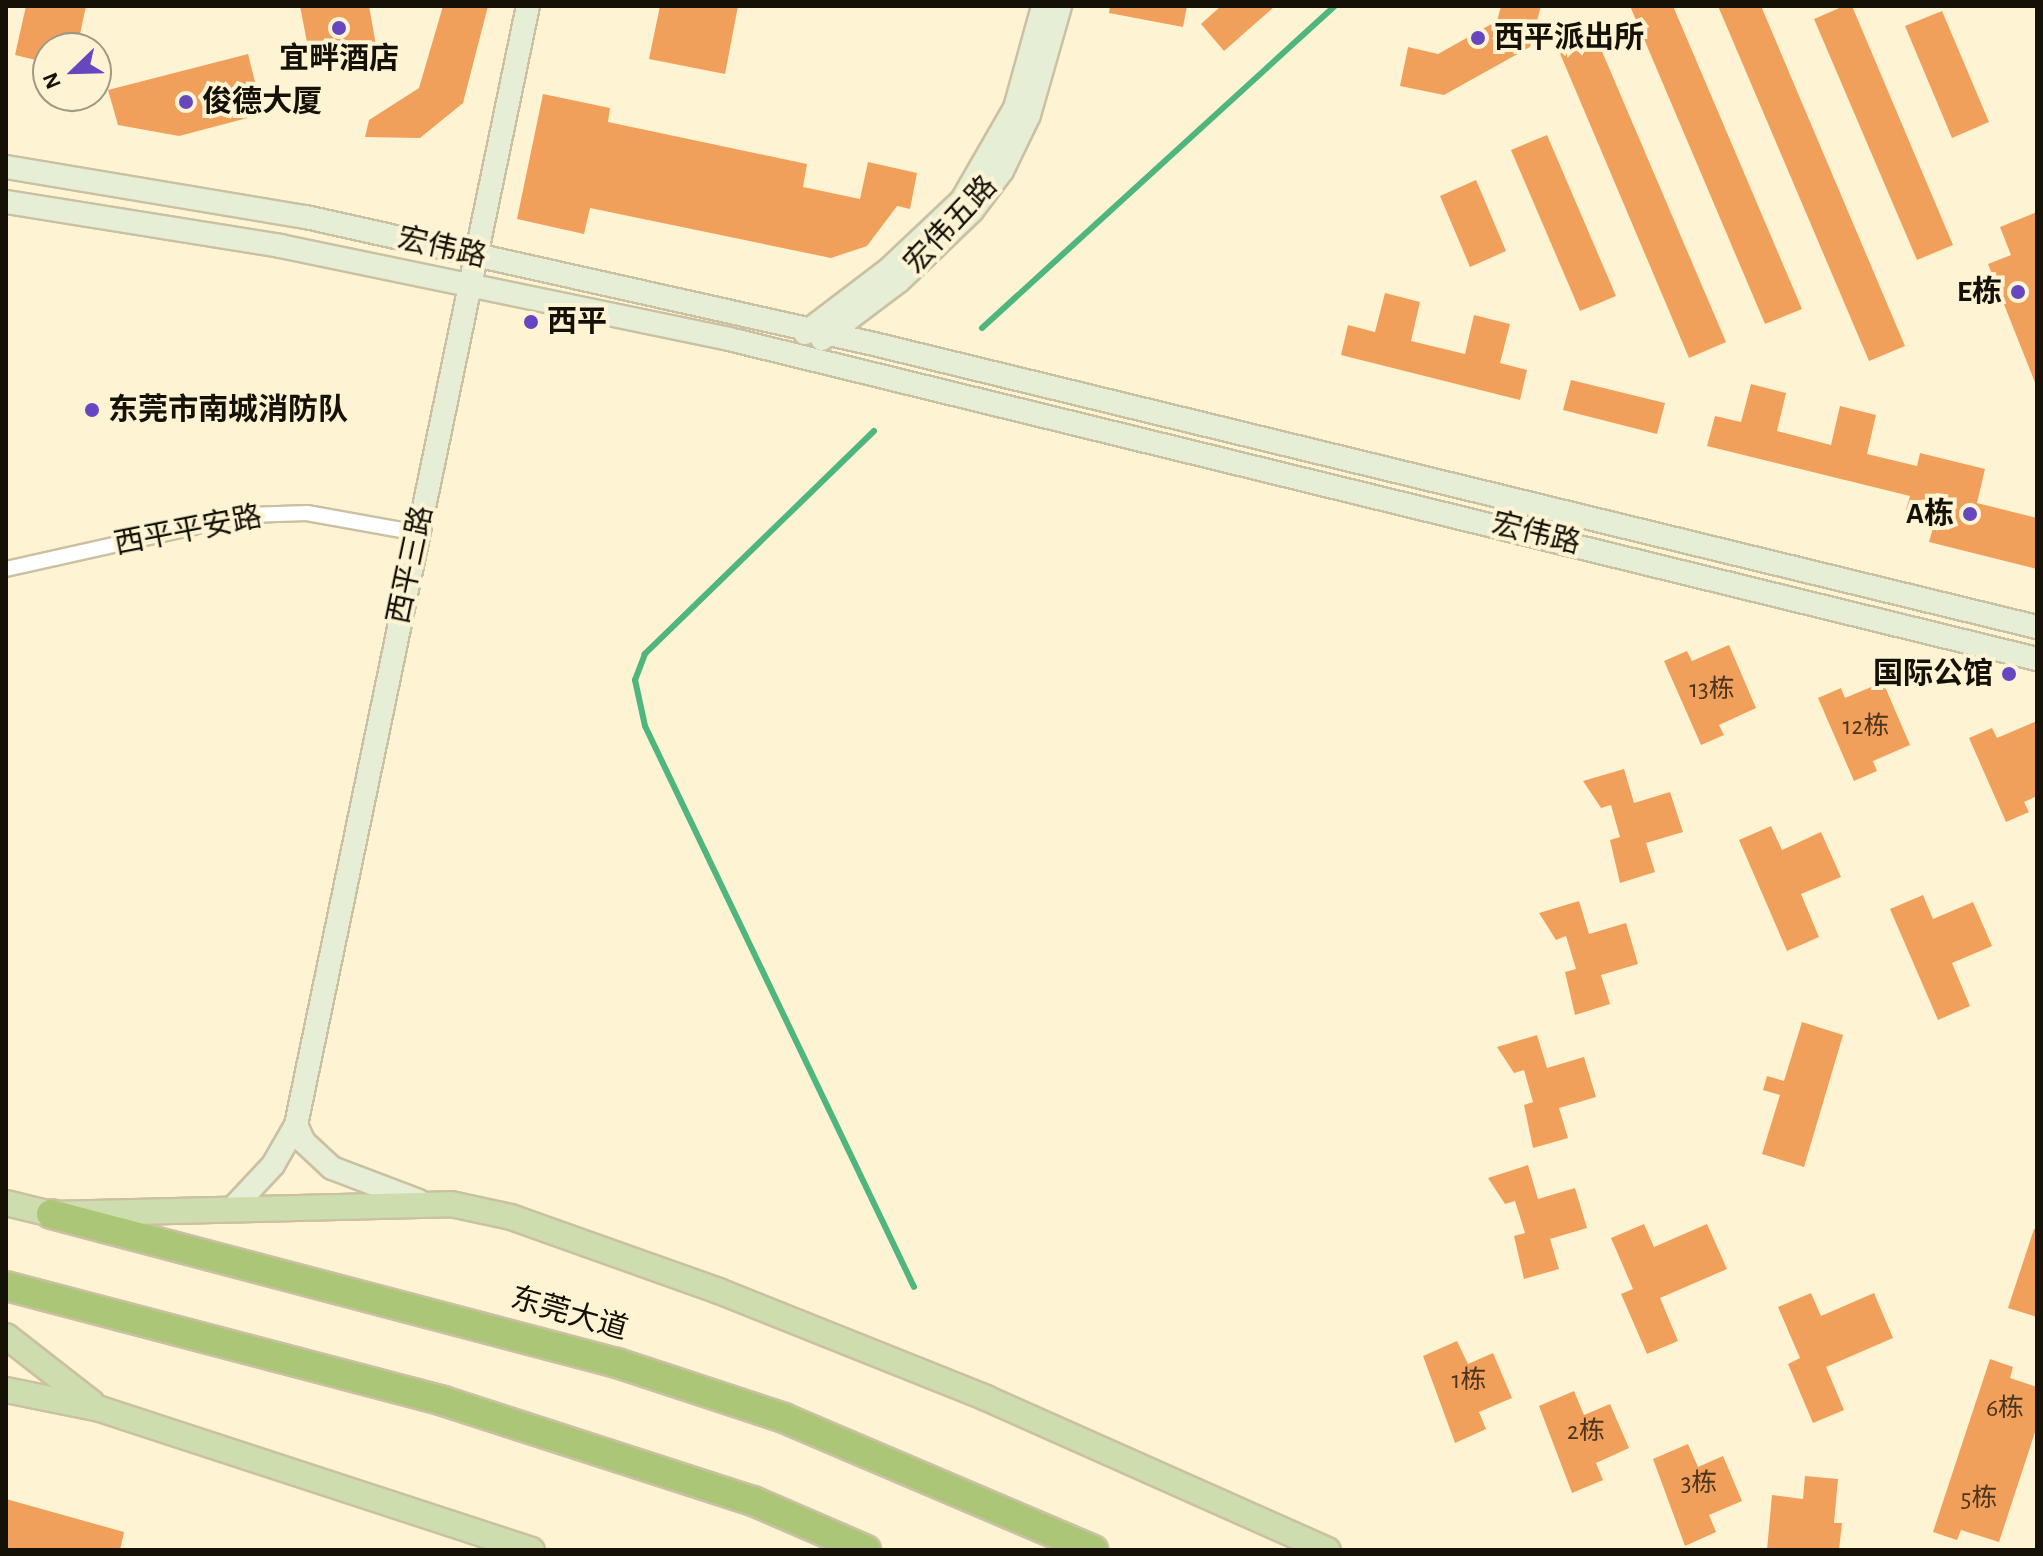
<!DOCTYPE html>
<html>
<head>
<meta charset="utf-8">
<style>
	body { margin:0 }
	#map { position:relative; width:2043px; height:1556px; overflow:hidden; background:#fef4d4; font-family:"Alegreya Sans","Noto Sans SC",sans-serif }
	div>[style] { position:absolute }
	.stream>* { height:6px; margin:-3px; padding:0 3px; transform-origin:3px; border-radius:3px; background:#4fb67d }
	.building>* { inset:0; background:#f1a05c }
	.roads { filter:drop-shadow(2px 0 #cbc1a2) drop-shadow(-2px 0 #cbc1a2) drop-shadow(0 2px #cbc1a2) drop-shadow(0 -2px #cbc1a2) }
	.street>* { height:14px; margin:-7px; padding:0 7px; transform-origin:7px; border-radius:7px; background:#fff }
	.secondary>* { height:22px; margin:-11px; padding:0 11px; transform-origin:11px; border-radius:11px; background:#e6eed6 }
	.primary>* { height:24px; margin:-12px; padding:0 12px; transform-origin:12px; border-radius:12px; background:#cdddad }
	.highway>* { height:28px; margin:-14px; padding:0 14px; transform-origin:14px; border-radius:14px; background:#abc676 }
	.dots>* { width:22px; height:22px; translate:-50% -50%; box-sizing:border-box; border:4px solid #fef4d4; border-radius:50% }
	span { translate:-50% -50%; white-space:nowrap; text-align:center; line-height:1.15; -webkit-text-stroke:8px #fef4d4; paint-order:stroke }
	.number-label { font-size:26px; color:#4c351c }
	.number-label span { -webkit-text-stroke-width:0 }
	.poi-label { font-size:30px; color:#151107; font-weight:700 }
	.left { translate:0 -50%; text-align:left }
	.right { translate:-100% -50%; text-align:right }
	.street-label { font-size:30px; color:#151107 }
	.frame { position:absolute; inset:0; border:8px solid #151107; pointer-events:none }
	.north { position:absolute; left:32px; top:32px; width:80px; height:80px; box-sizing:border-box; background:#fef4d4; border:2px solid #a19982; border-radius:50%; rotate:247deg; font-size:22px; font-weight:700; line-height:32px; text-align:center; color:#151107 }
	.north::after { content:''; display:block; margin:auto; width:28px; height:36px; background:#6647c0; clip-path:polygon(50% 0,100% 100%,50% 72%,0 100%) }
</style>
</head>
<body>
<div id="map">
	<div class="stream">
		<i style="left:982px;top:328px;width:478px;rotate:-42.4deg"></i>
		<i style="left:874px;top:431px;width:320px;rotate:135.8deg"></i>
		<i style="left:645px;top:654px;width:28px;rotate:111deg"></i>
		<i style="left:635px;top:680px;width:47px;rotate:77.7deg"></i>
		<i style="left:645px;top:726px;width:622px;rotate:64.38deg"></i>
	</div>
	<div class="building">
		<i style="clip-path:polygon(26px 6px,86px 6px,77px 48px,48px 48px,48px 63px,15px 55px)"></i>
		<i style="clip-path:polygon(300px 6px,369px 6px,377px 51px,311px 63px)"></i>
		<i style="clip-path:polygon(443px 6px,488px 6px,463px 103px,420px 138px,365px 137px,369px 120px,419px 88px)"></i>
		<i style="clip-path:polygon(660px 6px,738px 6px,725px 74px,649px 59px)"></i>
		<i style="clip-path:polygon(1110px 6px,1187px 6px,1183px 27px,1109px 13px)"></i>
		<i style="clip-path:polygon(1221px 6px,1275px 6px,1224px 51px,1201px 24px)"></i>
		<i style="clip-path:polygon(1501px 6px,1541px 6px,1530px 47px,1444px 95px,1400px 86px,1408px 47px,1438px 54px,1497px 21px)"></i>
		<i style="clip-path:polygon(1630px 6px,1673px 6px,1802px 309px,1765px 324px)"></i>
		<i style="clip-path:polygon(1718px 6px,1761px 6px,1905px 346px,1869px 361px)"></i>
		<i style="clip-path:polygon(1844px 6px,1852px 6px,1953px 245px,1917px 260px,1814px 19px)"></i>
		<i style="clip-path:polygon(1942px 11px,1989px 122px,1952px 138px,1905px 26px)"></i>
		<i style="clip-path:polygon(1589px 21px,1726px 342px,1689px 358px,1553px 37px)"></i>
		<i style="clip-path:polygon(248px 54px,263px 114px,179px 136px,118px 125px,108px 90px)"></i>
		<i style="clip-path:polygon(543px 94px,610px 108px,608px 122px,807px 164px,803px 187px,860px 199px,868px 162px,917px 173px,910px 209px,897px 206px,867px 246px,831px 258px,590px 208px,584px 234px,517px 219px)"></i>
		<i style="clip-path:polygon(1547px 135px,1616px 296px,1580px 311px,1511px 150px)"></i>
		<i style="clip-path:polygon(1476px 180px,1506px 251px,1470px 267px,1440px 196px)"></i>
		<i style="clip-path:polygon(2037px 212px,2037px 384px,2036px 385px,1988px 264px,2011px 255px,2000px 227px)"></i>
		<i style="clip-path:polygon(1385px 293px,1420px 302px,1411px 341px,1465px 354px,1474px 315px,1510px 324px,1500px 363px,1527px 370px,1520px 400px,1341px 355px,1348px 325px,1375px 332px)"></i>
		<i style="clip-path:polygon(1571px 380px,1665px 403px,1657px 434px,1563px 410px)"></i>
		<i style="clip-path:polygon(1751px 384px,1786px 393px,1777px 431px,1831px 445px,1840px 406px,1876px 415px,1867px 454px,1917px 466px,1920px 453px,1985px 469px,1977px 503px,2037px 518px,2037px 569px,1929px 542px,1936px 517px,1906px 510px,1910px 496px,1707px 446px,1715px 416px,1741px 422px)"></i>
		<i style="clip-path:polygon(1729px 645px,1756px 708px,1719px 725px,1724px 735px,1701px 745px,1664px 661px,1687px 651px,1692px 661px)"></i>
		<i style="clip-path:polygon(1883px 682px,1910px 745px,1873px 761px,1877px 771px,1854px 781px,1818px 698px,1841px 688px,1845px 698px)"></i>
		<i style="clip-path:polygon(2037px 721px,2037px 796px,2024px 802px,2029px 812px,2006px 822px,1969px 738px,1992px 728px,1997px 738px)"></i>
		<i style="clip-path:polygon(1624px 769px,1634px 803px,1670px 792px,1683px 832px,1646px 843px,1655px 872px,1620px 883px,1610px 840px,1620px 837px,1611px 805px,1601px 808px,1583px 781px)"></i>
		<i style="clip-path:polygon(1771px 826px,1782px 850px,1821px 832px,1841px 877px,1801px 894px,1819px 937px,1787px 951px,1739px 840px)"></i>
		<i style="clip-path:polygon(1923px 895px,1933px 919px,1973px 902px,1992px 946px,1952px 963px,1970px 1006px,1938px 1020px,1890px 909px)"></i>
		<i style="clip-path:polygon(1579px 901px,1589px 934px,1626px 923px,1638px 964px,1601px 975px,1610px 1004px,1575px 1015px,1565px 972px,1576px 969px,1566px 936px,1556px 940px,1539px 913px)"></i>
		<i style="clip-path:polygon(1802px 1022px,1843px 1035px,1804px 1167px,1762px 1154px,1780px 1095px,1763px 1090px,1767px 1076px,1784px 1081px)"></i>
		<i style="clip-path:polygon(1537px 1035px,1547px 1068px,1584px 1057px,1596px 1097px,1559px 1108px,1568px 1138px,1533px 1148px,1524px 1105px,1533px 1102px,1524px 1070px,1514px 1073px,1497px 1047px)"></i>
		<i style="clip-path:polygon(1528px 1165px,1538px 1199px,1575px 1188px,1587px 1228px,1550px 1239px,1559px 1269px,1524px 1279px,1514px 1236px,1525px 1233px,1515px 1201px,1505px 1204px,1488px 1178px)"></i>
		<i style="clip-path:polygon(1644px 1224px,1654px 1247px,1707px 1224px,1727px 1269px,1660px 1298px,1678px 1341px,1647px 1354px,1621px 1294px,1633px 1289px,1611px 1238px)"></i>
		<i style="clip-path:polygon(2034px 1229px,2037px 1229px,2037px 1317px,2008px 1308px)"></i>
		<i style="clip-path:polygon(1811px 1293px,1821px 1316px,1874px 1293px,1893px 1338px,1826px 1367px,1844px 1410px,1813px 1423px,1788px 1364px,1800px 1358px,1778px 1307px)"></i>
		<i style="clip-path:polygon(1457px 1341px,1468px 1364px,1493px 1353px,1512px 1398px,1479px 1412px,1486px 1429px,1455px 1443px,1423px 1356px)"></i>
		<i style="clip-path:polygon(1990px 1359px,2013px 1367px,2010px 1378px,2037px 1387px,2037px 1426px,1999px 1542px,1961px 1530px,1957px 1540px,1933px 1532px)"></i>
		<i style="clip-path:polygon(1574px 1391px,1584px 1415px,1610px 1404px,1629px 1448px,1596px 1463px,1603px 1480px,1572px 1493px,1539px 1406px)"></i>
		<i style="clip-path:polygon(1688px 1444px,1698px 1467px,1723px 1456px,1742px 1501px,1709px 1515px,1716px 1532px,1685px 1546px,1653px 1459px)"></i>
		<i style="clip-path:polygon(1805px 1476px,1838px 1479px,1834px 1523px,1842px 1523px,1839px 1550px,1767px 1550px,1772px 1495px,1803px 1499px)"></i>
		<i style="clip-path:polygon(6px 1499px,124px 1532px,120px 1550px,6px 1550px)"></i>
	</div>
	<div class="roads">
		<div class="street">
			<i style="left:6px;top:569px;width:248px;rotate:-12.6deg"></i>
			<i style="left:248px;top:515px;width:59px;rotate:-1.9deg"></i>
			<i style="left:307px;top:513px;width:113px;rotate:10.2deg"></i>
		</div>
		<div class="secondary">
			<i style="left:6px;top:167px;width:304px;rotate:9.5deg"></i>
			<i style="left:306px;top:217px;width:582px;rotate:12.6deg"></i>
			<i style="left:874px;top:344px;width:1197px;rotate:13.68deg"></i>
			<i style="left:6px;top:202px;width:278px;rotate:9.1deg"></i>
			<i style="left:280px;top:246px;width:459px;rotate:11.7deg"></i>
			<i style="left:729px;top:339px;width:1347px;rotate:13.75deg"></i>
			<i style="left:805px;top:333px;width:104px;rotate:-37.2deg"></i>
			<i style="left:888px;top:270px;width:102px;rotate:-43.4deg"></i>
			<i style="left:962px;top:200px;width:106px;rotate:-60.1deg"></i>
			<i style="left:1015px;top:108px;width:106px;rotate:-74.6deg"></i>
			<i style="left:822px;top:339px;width:96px;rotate:-37deg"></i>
			<i style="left:899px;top:281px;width:101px;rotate:-43.8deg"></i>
			<i style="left:972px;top:211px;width:50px;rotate:-53.1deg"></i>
			<i style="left:1002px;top:171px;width:62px;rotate:-64.3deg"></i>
			<i style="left:1029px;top:115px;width:113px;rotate:-74.1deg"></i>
			<i style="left:296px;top:1125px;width:19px;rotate:65deg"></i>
			<i style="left:304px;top:1142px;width:38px;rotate:43deg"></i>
			<i style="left:332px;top:1168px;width:93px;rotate:20.8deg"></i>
			<i style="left:231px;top:1210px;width:62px;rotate:-47deg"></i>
			<i style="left:273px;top:1165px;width:46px;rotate:-60.1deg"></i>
			<i style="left:296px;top:1125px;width:1143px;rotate:-78.29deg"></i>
		</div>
		<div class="primary">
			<i style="left:6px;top:1203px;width:46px;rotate:13.7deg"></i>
			<i style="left:51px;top:1214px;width:400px;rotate:-1.4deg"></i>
			<i style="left:451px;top:1204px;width:61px;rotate:12.2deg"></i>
			<i style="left:511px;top:1217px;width:221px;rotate:19.6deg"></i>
			<i style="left:719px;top:1291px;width:288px;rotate:21.8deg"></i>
			<i style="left:986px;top:1398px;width:374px;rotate:24deg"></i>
			<i style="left:6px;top:1336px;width:109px;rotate:37.9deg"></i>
			<i style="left:6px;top:1390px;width:96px;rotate:11.4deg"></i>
			<i style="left:100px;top:1409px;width:454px;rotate:18.1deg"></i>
		</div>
		<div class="highway">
			<i style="left:51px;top:1214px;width:585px;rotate:14.75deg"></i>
			<i style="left:617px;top:1363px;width:176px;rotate:18.2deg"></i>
			<i style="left:784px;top:1418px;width:336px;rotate:23.1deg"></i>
			<i style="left:6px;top:1286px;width:452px;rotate:14.7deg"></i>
			<i style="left:443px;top:1401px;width:326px;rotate:17.9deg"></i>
			<i style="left:753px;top:1501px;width:123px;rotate:23.4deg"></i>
		</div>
	</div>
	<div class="dots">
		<i style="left:339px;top:28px;background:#6647c0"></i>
		<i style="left:1478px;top:38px;background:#6647c0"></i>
		<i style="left:186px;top:102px;background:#6647c0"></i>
		<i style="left:2018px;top:292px;background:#6647c0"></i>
		<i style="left:531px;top:322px;background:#6647c0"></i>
		<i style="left:92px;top:410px;background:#6647c0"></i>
		<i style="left:1970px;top:514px;background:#6647c0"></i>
		<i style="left:2009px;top:674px;background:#6647c0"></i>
	</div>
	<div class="number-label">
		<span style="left:1712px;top:690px">13栋</span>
		<span style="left:1866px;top:727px">12栋</span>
		<span style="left:1469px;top:1381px">1栋</span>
		<span style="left:2005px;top:1409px">6栋</span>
		<span style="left:1586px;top:1432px">2栋</span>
		<span style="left:1699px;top:1484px">3栋</span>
		<span style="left:1979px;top:1499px">5栋</span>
	</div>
	<div class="poi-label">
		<span class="left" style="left:1494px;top:38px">西平派出所</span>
		<span style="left:339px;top:59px">宜畔酒店</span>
		<span class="left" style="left:202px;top:102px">俊德大厦</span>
		<span class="right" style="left:2002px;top:292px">E栋</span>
		<span class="left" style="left:547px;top:322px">西平</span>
		<span class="left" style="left:108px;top:410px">东莞市南城消防队</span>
		<span class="right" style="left:1954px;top:514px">A栋</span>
		<span class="right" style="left:1993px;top:674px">国际公馆</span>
	</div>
	<div class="street-label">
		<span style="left:951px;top:225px;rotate:-47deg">宏伟五路</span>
		<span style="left:442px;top:248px;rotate:13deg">宏伟路</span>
		<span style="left:188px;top:531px;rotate:-11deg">西平平安路</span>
		<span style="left:1536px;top:534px;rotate:14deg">宏伟路</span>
		<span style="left:411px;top:565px;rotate:-78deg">西平三路</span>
		<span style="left:569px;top:1314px;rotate:16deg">东莞大道</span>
	</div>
	<div class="frame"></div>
	<div class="north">N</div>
</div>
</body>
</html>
